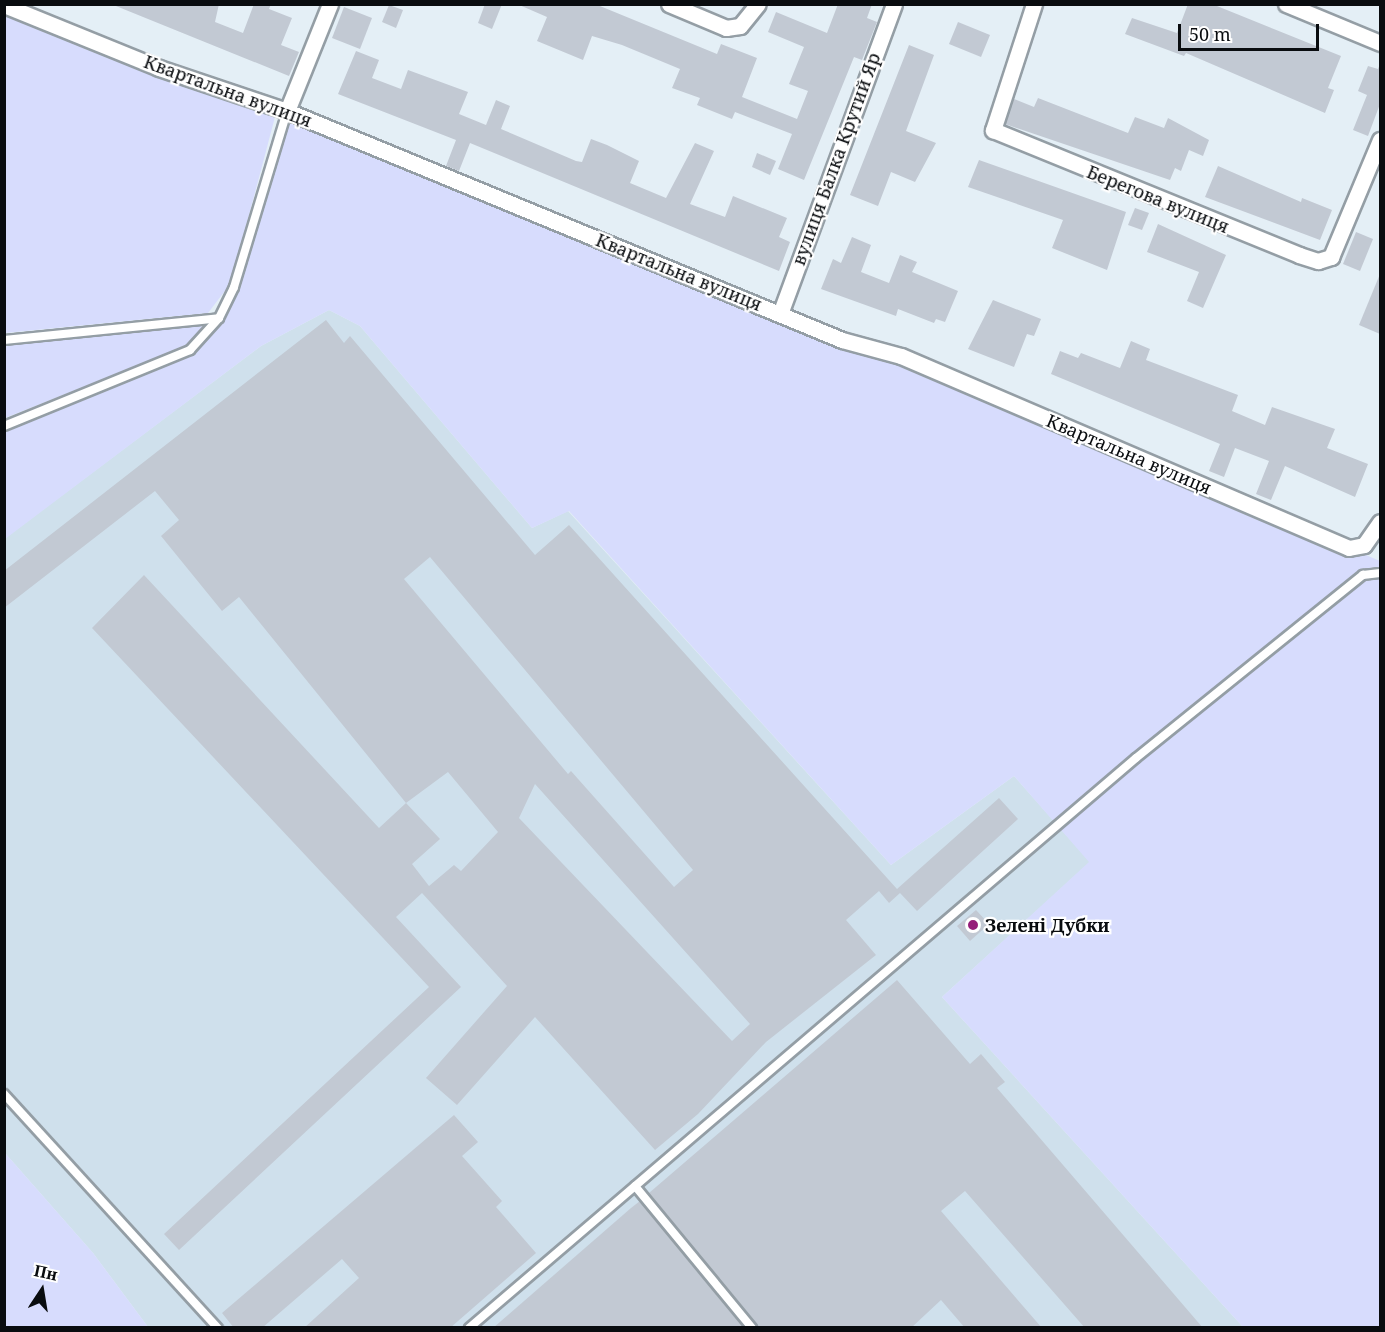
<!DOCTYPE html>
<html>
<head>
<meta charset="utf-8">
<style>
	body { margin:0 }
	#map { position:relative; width:1385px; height:1332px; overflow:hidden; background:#e4eff6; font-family:"Noto Serif",serif }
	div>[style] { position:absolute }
	.built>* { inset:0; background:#cfe0ec }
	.green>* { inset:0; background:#d7dcfd }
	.building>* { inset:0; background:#c2c9d3 }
	.roads { filter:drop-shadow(2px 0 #949ea5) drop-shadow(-2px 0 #949ea5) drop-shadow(0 2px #949ea5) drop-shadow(0 -2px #949ea5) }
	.service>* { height:8px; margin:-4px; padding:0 4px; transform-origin:4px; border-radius:4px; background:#fff }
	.minor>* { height:15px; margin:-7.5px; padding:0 7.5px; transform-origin:7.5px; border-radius:7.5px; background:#fff }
	.dots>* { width:16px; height:16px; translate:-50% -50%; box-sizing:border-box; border:3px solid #fff; border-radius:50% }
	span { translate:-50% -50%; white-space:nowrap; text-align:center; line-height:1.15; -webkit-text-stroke:4.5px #fff; paint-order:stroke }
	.street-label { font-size:18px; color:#090c0f }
	.poi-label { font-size:18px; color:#090c0f; font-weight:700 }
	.left { translate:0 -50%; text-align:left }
	.frame { position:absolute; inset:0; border:6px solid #090c0f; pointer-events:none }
	.north { position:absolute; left:12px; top:1260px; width:60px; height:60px; -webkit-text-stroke:4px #fff; paint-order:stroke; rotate:12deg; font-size:16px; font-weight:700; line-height:24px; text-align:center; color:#090c0f }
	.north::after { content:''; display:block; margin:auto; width:21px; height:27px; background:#090c0f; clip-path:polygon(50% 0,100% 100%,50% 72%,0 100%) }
	.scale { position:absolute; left:1178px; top:24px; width:141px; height:27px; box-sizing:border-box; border:3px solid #090c0f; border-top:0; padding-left:8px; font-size:18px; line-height:21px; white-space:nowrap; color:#090c0f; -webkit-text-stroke:4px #fff; paint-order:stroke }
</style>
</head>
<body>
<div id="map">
	<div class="built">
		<i style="clip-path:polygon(329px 310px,360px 326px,532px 528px,568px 511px,891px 865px,1014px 776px,1090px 862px,942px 997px,1243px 1327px,148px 1327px,93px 1253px,5px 1153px,4px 539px,261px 346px)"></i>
	</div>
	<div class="green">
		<i style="clip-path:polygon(5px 15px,161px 79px,275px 117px,231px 283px,208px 313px,5px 333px)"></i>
		<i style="clip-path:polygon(287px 111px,901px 356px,1380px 561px,1380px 1327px,1243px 1327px,942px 997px,1089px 862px,1014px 776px,891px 865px,569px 511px,532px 528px,360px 326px,329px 310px,261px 346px,5px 539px,5px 426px,190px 350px,219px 318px,234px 287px)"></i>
		<i style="clip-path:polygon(215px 320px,184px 347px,5px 418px,5px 345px)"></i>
		<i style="clip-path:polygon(5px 1153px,93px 1253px,148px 1327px,5px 1327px)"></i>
	</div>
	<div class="building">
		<i style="clip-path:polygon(111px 4px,219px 4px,215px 22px,243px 33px,254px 4px,271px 4px,269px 9px,292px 18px,281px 45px,299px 52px,289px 76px)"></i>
		<i style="clip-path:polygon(485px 4px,502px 4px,492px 29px,478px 23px)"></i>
		<i style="clip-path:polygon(517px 4px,595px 4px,717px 54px,721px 44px,757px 58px,742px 97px,797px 119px,808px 91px,789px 84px,804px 47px,768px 32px,776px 12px,827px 33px,838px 4px,872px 4px,867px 18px,877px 22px,862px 60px,854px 57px,804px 180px,778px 169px,792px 134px,735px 112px,732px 119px,697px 105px,700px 98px,672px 88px,680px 69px,622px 45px,592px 36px,583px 60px,537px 41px,547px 17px)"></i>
		<i style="clip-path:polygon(1188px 4px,1212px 4px,1341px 56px,1328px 88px,1334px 90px,1325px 113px,1186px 53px,1184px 56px,1125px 34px,1132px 18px,1177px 33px)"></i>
		<i style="clip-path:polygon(389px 5px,403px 10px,396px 28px,382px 22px)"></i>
		<i style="clip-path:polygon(344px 7px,372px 18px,360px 49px,332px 38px)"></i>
		<i style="clip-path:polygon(958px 22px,990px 35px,981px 57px,949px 44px)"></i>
		<i style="clip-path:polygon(909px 45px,934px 55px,906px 131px,936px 143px,915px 182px,891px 172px,878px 206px,850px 195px)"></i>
		<i style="clip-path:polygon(356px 51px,379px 60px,372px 78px,401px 89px,408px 70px,468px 92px,459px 114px,486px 125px,496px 100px,510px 106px,501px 129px,576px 161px,582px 162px,591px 139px,607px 145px,639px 161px,630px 183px,666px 198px,695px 143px,714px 151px,690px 204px,725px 217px,733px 196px,787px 218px,779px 237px,790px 242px,779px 271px,470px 143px,459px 171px,446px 166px,456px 140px,338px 94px)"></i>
		<i style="clip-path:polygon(1380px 64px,1380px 104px,1368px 136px,1353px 130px,1367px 95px,1358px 91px,1368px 66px,1378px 69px)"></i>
		<i style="clip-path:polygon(1038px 98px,1128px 133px,1135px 117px,1164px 128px,1168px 118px,1209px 140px,1203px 156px,1189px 150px,1181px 171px,1175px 168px,1170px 180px,1005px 124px,1014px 99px,1034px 107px)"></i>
		<i style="clip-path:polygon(757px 153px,776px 161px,770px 175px,752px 167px)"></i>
		<i style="clip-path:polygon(979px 160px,1126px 212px,1107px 270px,1052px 248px,1063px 220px,968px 187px)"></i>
		<i style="clip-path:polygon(1218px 166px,1301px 202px,1302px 198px,1332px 210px,1320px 240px,1205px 197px)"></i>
		<i style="clip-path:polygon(1135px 208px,1149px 213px,1142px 230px,1128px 225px)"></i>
		<i style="clip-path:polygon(1158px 224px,1226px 255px,1203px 308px,1187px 301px,1199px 272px,1147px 252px)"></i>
		<i style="clip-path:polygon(1356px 232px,1373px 239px,1360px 271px,1343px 264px)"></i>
		<i style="clip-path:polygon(852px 237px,871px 245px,861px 272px,889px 283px,900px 255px,917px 262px,912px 272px,958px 291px,945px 322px,936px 319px,934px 323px,898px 309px,896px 316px,821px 289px,833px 259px,841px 263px)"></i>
		<i style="clip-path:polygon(1380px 274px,1380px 334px,1359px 325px)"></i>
		<i style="clip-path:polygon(993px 300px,1041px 319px,1034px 336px,1027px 334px,1014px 367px,968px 349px)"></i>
		<i style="clip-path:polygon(evenodd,326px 320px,344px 343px,350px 336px,535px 555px,569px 525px,897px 889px,999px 798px,1018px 819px,917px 911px,900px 893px,889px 903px,879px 891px,846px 920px,876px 955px,766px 1042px,698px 1114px,655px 1150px,535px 1017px,457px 1105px,426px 1078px,507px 986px,422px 893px,396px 917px,461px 987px,179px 1250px,164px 1234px,429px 987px,92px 628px,144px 575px,379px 828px,406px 803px,239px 597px,222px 611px,161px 536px,179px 520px,155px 491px,4px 608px,4px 571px,326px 320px,430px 557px,693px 870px,674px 887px,571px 771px,568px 774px,404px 579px,430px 557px,326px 320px,448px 772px,498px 832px,461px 871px,454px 865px,429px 886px,412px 864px,440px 839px,406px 803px,448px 772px,326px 320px,535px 784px,750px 1024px,732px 1041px,519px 818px,535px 784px)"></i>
		<i style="clip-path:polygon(1131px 341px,1150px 349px,1146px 360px,1238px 395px,1232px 411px,1265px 425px,1272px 407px,1335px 429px,1327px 448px,1368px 464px,1355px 497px,1285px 466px,1271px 500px,1256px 494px,1269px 461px,1235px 448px,1224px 477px,1209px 471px,1220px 444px,1051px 374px,1060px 351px,1078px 358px,1081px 353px,1120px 368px)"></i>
		<i style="clip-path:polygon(976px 910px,989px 924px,970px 941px,957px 926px)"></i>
		<i style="clip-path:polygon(897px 980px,970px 1064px,981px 1054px,1005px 1082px,997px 1088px,1203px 1328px,1085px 1328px,965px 1191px,941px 1211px,1042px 1328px,965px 1328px,941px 1300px,911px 1328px,758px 1328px,649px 1193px)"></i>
		<i style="clip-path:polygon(454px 1115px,478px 1142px,462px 1156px,502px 1201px,496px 1207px,536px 1253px,450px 1328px,304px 1328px,359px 1278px,342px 1259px,262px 1328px,234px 1328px,222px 1313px)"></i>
		<i style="clip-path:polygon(640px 1201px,744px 1328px,493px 1328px,631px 1208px)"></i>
	</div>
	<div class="roads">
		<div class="service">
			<i style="left:4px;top:340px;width:216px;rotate:-5.8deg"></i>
			<i style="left:4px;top:426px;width:201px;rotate:-22.2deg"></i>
			<i style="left:190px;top:350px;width:43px;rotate:-47.8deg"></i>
			<i style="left:219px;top:318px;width:34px;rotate:-64deg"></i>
			<i style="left:234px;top:287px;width:184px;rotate:-73.2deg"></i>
			<i style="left:4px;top:1094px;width:317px;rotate:47.6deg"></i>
			<i style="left:635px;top:1186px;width:184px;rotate:50.5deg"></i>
			<i style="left:469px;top:1328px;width:877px;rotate:-40.52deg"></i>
			<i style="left:1136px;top:758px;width:292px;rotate:-38.9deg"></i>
			<i style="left:1363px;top:575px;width:17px;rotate:-7deg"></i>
		</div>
		<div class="minor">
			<i style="left:669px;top:4px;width:62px;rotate:22.8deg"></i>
			<i style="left:726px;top:28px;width:14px;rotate:-8deg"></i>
			<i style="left:740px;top:26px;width:28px;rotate:-51deg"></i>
			<i style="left:1034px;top:4px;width:133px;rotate:108deg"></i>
			<i style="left:993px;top:130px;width:331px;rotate:22.2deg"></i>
			<i style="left:1299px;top:255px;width:20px;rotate:18deg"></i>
			<i style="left:1318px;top:261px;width:14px;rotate:-17deg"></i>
			<i style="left:1331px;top:257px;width:127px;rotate:-67.3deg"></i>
			<i style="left:1286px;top:4px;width:102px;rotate:22.5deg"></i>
			<i style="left:4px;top:5px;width:167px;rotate:22.1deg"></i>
			<i style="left:159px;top:68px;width:135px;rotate:18.6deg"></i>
			<i style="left:287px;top:111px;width:600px;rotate:22.42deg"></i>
			<i style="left:842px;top:340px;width:61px;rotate:15.2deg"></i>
			<i style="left:901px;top:356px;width:487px;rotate:23.2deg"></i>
			<i style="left:1349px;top:548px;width:15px;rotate:-11deg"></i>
			<i style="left:1364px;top:545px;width:28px;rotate:-55deg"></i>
			<i style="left:287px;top:111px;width:115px;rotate:-68.1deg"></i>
			<i style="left:780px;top:314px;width:330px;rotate:-69.8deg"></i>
		</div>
	</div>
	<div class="dots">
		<i style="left:973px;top:925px;background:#951d79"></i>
	</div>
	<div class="street-label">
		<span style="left:228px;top:91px;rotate:20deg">Квартальна вулиця</span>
		<span style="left:836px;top:159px;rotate:-70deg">вулиця Балка Крутий Яр</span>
		<span style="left:1158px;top:199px;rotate:22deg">Берегова вулиця</span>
		<span style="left:679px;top:272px;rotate:22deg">Квартальна вулиця</span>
		<span style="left:1129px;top:454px;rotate:23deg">Квартальна вулиця</span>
	</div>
	<div class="poi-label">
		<span class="left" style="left:985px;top:925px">Зелені Дубки</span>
	</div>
	<div class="frame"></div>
	<div class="north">Пн</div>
	<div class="scale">50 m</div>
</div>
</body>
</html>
